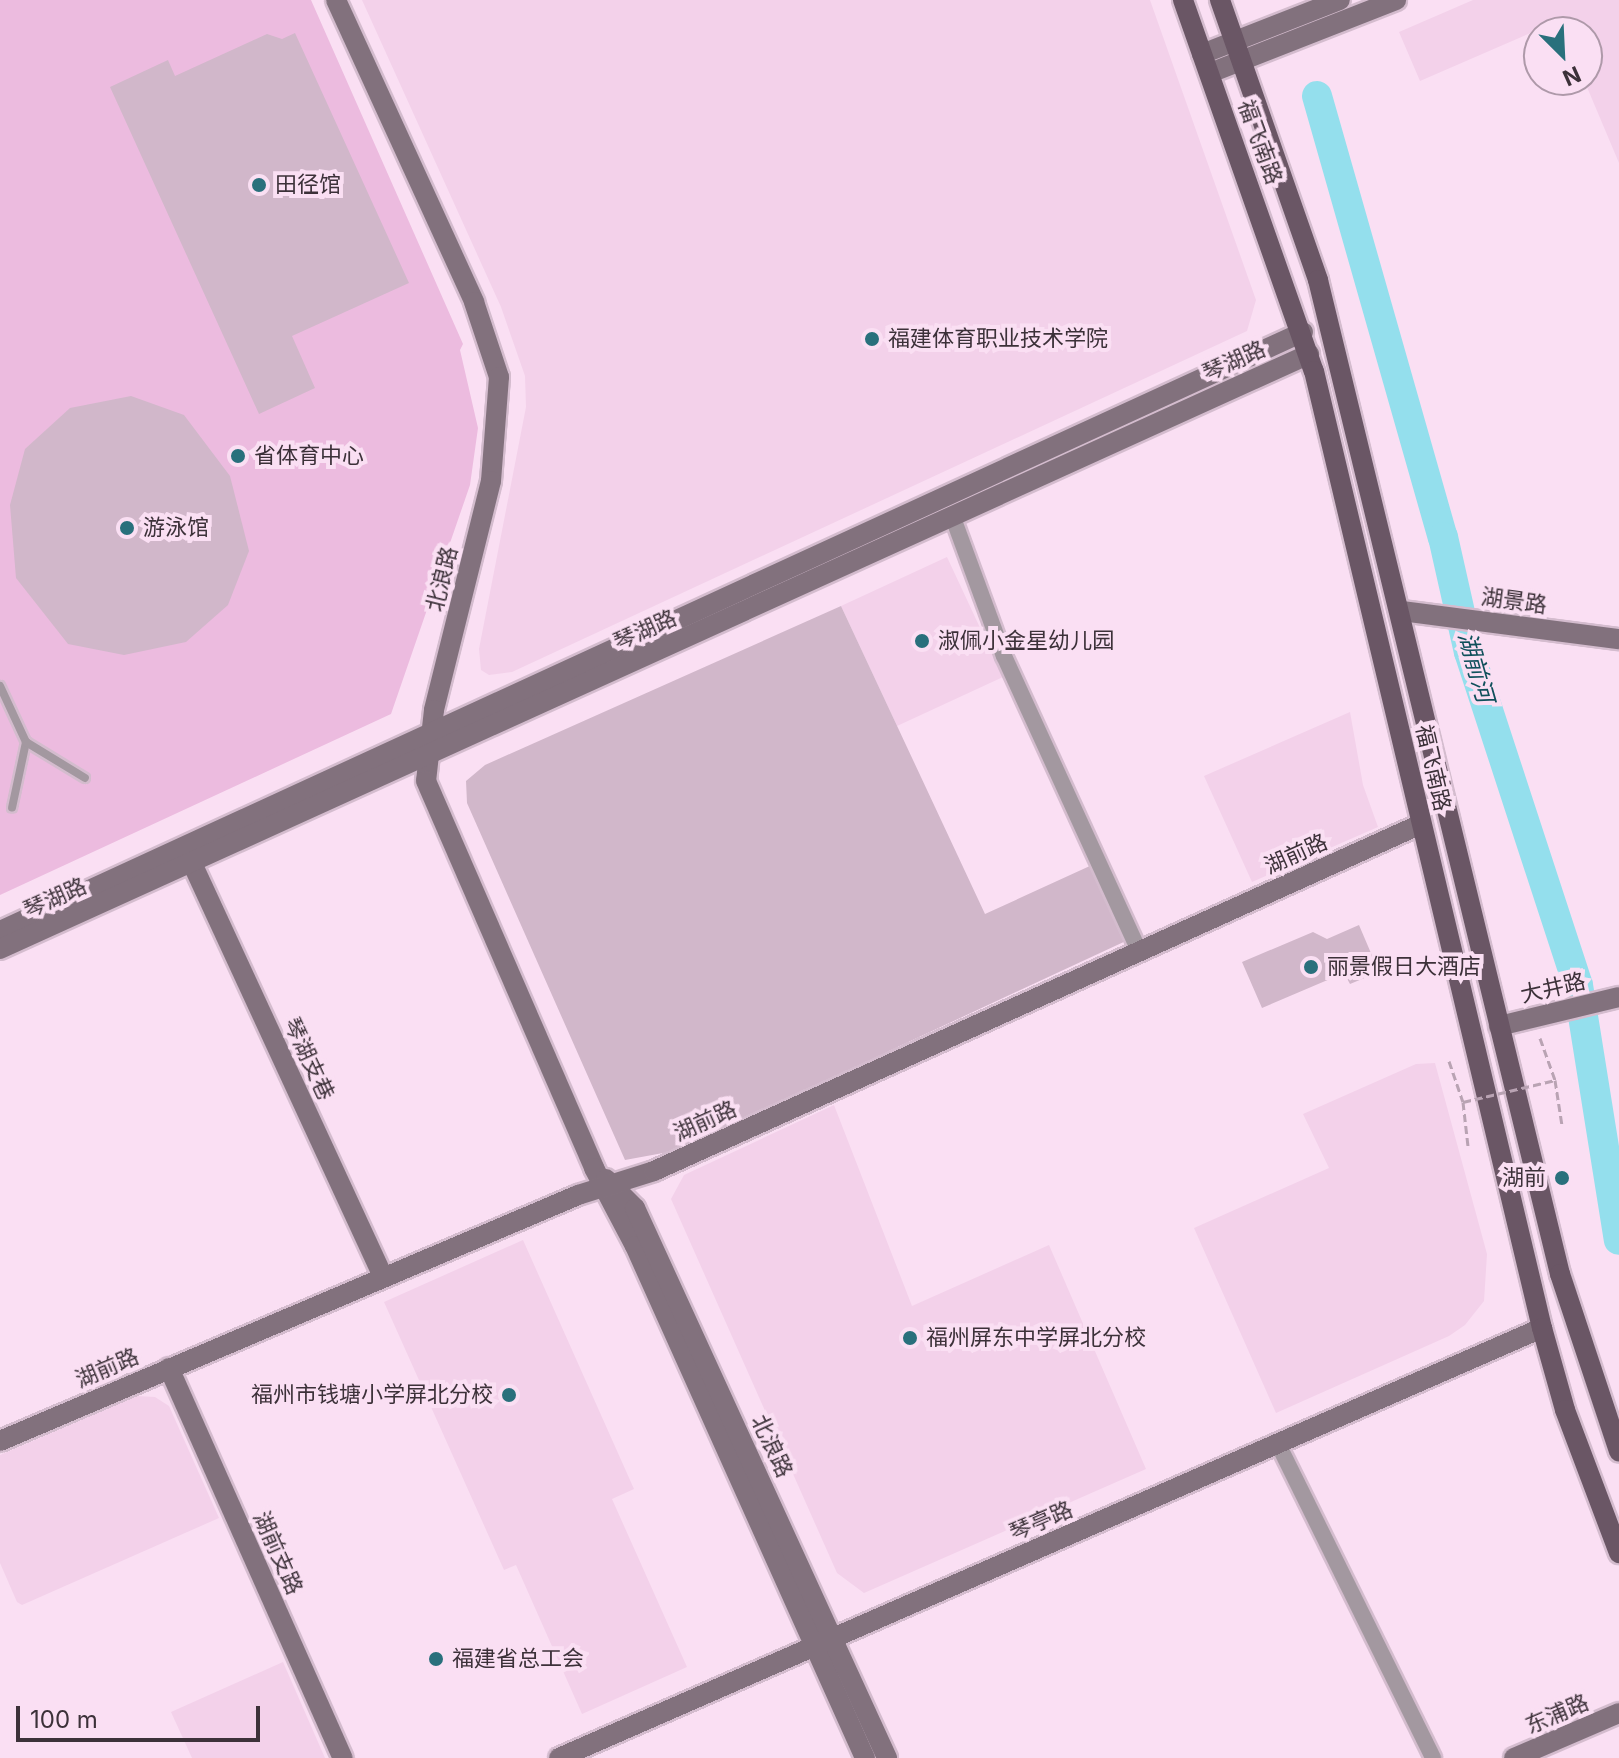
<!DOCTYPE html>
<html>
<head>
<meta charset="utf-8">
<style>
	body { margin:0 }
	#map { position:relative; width:1619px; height:1758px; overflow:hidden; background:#fadff3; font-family:Inter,"Noto Sans SC",sans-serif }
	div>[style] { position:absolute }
	.built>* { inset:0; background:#f3d1ea }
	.green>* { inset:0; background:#ecbbdf }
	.river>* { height:30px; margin:-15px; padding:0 15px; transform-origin:15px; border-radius:15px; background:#94dfed }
	.building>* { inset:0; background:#d1b7ca }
	.path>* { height:3px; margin-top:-1.5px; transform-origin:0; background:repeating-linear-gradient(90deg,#b9a3b3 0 8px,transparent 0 12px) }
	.roads { filter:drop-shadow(2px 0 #d4bcce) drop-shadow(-2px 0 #d4bcce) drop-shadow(0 2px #d4bcce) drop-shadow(0 -2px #d4bcce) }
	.lane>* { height:8px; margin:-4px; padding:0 4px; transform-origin:4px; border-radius:4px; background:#a398a0 }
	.street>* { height:16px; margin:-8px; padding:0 8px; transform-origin:8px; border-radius:8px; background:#a398a0 }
	.secondary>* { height:20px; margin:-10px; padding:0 10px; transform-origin:10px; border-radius:10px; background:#82717d }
	.primary>* { height:20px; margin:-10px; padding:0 10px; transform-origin:10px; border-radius:10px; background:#6a5665 }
	.path-bridge>* { height:3px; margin-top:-1.5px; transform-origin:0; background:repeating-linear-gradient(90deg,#b9a3b3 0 8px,transparent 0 12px) }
	.dots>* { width:22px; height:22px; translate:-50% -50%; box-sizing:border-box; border:4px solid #fadff3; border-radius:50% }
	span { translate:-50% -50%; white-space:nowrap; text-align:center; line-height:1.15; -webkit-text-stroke:8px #fadff3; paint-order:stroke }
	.street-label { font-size:22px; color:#3c3139 }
	.poi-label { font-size:22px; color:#3c3139 }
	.left { translate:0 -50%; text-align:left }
	.right { translate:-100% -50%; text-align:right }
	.water-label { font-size:24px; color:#0f505b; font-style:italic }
	.north { position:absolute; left:1523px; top:16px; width:80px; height:80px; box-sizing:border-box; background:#fadff3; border:2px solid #ae99a9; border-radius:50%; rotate:156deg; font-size:22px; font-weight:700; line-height:32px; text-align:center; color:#3c3139 }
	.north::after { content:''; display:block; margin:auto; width:28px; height:36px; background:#29707c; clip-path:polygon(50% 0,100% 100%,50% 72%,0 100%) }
	.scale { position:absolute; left:16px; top:1706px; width:244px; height:36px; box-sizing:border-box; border:4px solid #3c3139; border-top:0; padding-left:10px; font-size:24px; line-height:28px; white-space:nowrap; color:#3c3139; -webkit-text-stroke:6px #fadff3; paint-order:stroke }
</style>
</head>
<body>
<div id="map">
	<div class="built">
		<i style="clip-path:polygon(362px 0,1150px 0,1256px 300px,1247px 331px,512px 672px,489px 675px,481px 670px,479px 649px,526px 407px,525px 376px,501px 307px)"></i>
		<i style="clip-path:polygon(1473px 0,1619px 0,1619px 163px,1584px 80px,1587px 32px,1563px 32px,1558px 21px,1420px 81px,1399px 32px)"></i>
		<i style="clip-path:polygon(947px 557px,1003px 677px,897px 726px,841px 606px)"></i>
		<i style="clip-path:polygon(1350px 712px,1363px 785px,1378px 827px,1252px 882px,1204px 776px)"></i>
		<i style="clip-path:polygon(1435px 1063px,1487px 1254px,1484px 1301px,1465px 1325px,1449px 1336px,1276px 1413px,1194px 1228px,1329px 1168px,1303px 1114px,1416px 1064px)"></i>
		<i style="clip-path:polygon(834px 1105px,912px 1306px,1049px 1245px,1146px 1469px,864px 1593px,837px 1573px,671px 1199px,684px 1175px)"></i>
		<i style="clip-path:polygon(523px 1240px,634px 1489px,612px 1499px,687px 1667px,582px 1714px,516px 1565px,504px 1570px,384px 1302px)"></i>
		<i style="clip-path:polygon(137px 1396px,155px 1397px,169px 1406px,219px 1518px,22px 1605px,17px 1602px,0 1563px,0 1455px)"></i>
		<i style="clip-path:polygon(283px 1662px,325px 1758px,192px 1758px,171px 1712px)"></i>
	</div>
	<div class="green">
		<i style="clip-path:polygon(0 0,311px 0,463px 344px,460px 350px,478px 428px,470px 485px,391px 714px,0 895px)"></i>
	</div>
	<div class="river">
		<i style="left:1317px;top:96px;width:459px;rotate:74.1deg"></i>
		<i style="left:1443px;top:537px;width:118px;rotate:77.3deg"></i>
		<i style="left:1469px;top:652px;width:350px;rotate:71.9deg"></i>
		<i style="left:1578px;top:985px;width:258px;rotate:80.9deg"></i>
	</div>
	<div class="building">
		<i style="clip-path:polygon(295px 33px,409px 283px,292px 336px,315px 388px,259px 414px,110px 87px,168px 60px,175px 76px,267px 34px,282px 39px)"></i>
		<i style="clip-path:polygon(131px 396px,184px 415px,230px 476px,249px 551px,228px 605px,186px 642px,124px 655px,68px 644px,16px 578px,10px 505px,25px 449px,70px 408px)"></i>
		<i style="clip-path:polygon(841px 606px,985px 914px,1092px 865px,1128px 940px,674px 1151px,625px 1160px,467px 803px,466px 781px,485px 765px)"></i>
		<i style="clip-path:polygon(1359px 925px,1379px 972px,1350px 984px,1344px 973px,1262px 1008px,1242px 962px,1313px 932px,1327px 939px)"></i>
	</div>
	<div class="path">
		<i style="left:1540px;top:1038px;width:45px;rotate:70.3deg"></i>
		<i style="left:1555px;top:1080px;width:46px;rotate:81.2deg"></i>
		<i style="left:1449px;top:1061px;width:43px;rotate:71.1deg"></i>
		<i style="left:1463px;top:1102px;width:44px;rotate:83.5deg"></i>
	</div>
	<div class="roads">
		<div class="lane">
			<i style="left:0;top:686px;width:62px;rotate:65.1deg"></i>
			<i style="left:26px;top:742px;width:67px;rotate:102deg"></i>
			<i style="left:26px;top:742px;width:69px;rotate:31.4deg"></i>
		</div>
		<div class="street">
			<i style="left:952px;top:515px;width:150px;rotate:69.8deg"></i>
			<i style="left:1004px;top:656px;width:324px;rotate:65.4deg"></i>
			<i style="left:1278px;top:1444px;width:350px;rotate:63.7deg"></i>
		</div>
		<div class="secondary">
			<i style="left:336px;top:0;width:332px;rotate:65.4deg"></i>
			<i style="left:474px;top:302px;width:79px;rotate:71.6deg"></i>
			<i style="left:499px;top:377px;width:104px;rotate:94.4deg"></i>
			<i style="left:491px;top:481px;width:236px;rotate:104deg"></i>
			<i style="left:434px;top:710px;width:71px;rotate:96.4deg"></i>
			<i style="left:426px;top:781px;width:422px;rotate:66.5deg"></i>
			<i style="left:594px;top:1168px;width:88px;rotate:62.3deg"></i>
			<i style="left:635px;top:1246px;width:561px;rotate:65.81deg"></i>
			<i style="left:1202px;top:54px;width:148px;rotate:-21.4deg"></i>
			<i style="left:1210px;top:73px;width:200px;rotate:-21.4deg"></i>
			<i style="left:1402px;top:611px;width:219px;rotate:7.4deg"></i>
			<i style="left:191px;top:861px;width:458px;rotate:65.2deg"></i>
			<i style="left:0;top:931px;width:1434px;rotate:-24.69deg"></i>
			<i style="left:0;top:949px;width:1438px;rotate:-24.44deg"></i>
			<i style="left:1499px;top:1026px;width:123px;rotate:-13.6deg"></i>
			<i style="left:606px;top:1179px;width:41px;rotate:45deg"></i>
			<i style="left:635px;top:1208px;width:605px;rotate:65.38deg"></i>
			<i style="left:169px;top:1368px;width:427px;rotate:66deg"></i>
			<i style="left:0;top:1441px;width:628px;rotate:-23.05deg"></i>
			<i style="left:578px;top:1195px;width:80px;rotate:-17.5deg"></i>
			<i style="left:654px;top:1171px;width:842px;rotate:-24.34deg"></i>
			<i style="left:559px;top:1758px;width:1073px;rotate:-23.63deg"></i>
			<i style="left:1514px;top:1758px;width:114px;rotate:-23.2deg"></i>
		</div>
		<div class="primary">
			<i style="left:1183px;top:0;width:393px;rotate:70.6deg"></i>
			<i style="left:1314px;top:371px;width:984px;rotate:76.6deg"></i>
			<i style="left:1542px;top:1328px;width:85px;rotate:74.3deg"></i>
			<i style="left:1565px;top:1410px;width:153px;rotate:69.3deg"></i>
			<i style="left:1220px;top:0;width:297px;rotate:70.7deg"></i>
			<i style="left:1318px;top:280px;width:1023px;rotate:76.32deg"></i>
			<i style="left:1560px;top:1274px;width:187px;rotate:71.6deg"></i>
		</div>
	</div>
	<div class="path-bridge">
		<i style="left:1463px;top:1102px;width:95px;rotate:-13.4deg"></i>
	</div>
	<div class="dots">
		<i style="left:259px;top:185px;background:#29707c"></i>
		<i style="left:872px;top:339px;background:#29707c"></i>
		<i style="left:238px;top:456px;background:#29707c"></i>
		<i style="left:127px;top:528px;background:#29707c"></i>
		<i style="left:922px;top:641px;background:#29707c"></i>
		<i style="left:1311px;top:967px;background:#29707c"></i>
		<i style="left:1562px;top:1178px;background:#29707c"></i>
		<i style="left:910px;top:1338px;background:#29707c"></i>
		<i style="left:509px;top:1395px;background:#29707c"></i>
		<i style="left:436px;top:1659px;background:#29707c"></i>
	</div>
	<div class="street-label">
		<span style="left:1260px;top:142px;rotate:70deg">福飞南路</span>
		<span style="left:1234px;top:361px;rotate:-24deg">琴湖路</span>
		<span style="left:442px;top:579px;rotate:-76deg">北浪路</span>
		<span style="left:1514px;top:601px;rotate:8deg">湖景路</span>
		<span style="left:645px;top:630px;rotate:-24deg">琴湖路</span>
		<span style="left:1433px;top:768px;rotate:77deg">福飞南路</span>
		<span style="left:1296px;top:854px;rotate:-24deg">湖前路</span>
		<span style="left:55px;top:898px;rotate:-24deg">琴湖路</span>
		<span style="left:1553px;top:988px;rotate:-13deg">大井路</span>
		<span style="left:309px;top:1059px;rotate:65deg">琴湖支巷</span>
		<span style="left:705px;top:1121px;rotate:-24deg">湖前路</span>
		<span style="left:107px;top:1368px;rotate:-23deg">湖前路</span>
		<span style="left:772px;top:1446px;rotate:65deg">北浪路</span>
		<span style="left:1041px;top:1521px;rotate:-23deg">琴亭路</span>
		<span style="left:278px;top:1553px;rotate:66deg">湖前支路</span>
		<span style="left:1557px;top:1714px;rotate:-23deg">东浦路</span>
	</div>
	<div class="poi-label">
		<span class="left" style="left:275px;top:185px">田径馆</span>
		<span class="left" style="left:888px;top:339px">福建体育职业技术学院</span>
		<span class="left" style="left:254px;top:456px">省体育中心</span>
		<span class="left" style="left:143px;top:528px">游泳馆</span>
		<span class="left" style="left:938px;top:641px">淑佩小金星幼儿园</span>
		<span class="left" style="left:1327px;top:967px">丽景假日大酒店</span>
		<span class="right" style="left:1546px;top:1178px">湖前</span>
		<span class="left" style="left:926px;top:1338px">福州屏东中学屏北分校</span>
		<span class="right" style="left:493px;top:1395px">福州市钱塘小学屏北分校</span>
		<span class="left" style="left:452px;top:1659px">福建省总工会</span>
	</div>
	<div class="water-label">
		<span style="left:1476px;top:667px;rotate:74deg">湖前河</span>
	</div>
	<div class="north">N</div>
	<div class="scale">100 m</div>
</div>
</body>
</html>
